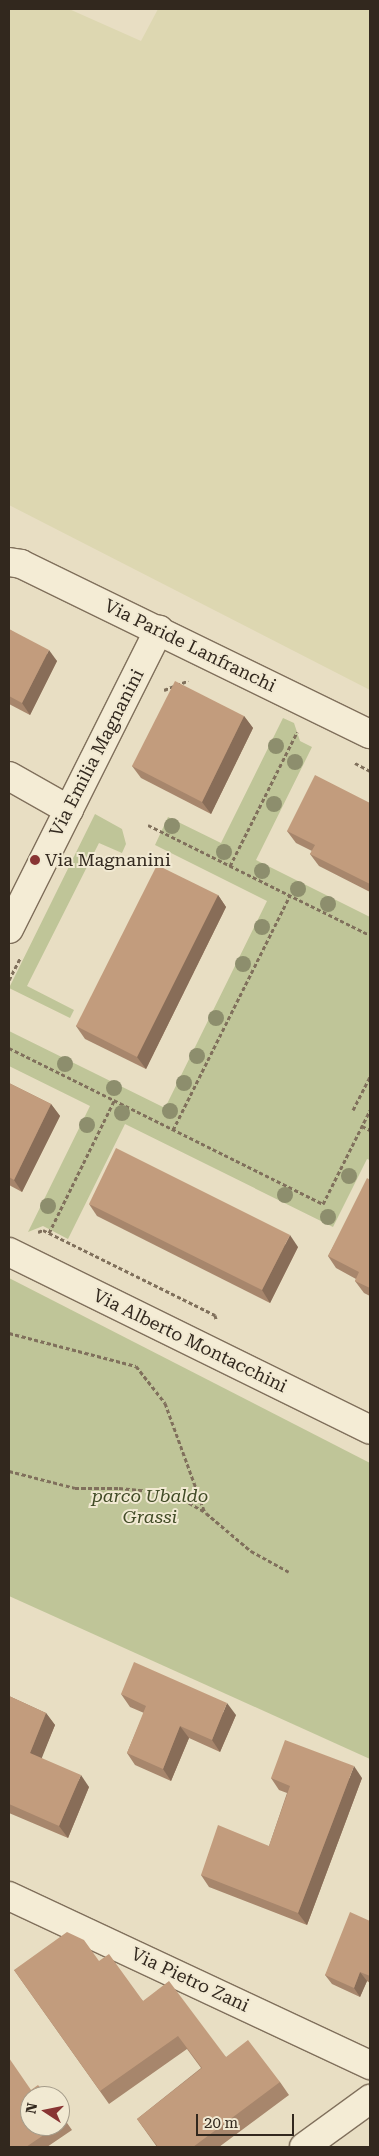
<!DOCTYPE html>
<html>
<head>
<meta charset="utf-8">
<style>
	body { margin:0 }
	#map { position:relative; width:379px; height:2156px; overflow:hidden; background:#e8dec3; font-family:"Roboto Serif",serif }
	div>[style] { position:absolute }
	.farmland>* { inset:0; background:#ddd7b1 }
	.green>* { inset:0; background:#bfc598 }
	.path>* { height:3px; margin-top:-1.5px; transform-origin:0; background:repeating-linear-gradient(90deg,#80705c 0 4px,transparent 0 6.5px) }
	.roads { filter:drop-shadow(1px 0 #80705c) drop-shadow(-1px 0 #80705c) drop-shadow(0 1px #80705c) drop-shadow(0 -1px #80705c) }
	.minor>* { height:28px; margin:-14px; padding:0 14px; transform-origin:14px; border-radius:14px; background:#f4ecd5 }
	.trees>* { width:16px; height:16px; margin:-8px; border-radius:50%; background:#8d8e6d }
	.wall>* { inset:0; background:#a7866c }
	.shaded-wall>* { inset:0; background:#886d58 }
	.building>* { inset:0; background:#c29c7d }
	.dots>* { width:14px; height:14px; translate:-50% -50%; box-sizing:border-box; border:2px solid #f1e9d2; border-radius:50% }
	span { translate:-50% -50%; white-space:nowrap; text-align:center; line-height:1.15; -webkit-text-stroke:4px #f1e9d2; paint-order:stroke }
	.street-label { font-size:18px; color:#32281e }
	.poi-label { font-size:18px; color:#32281e }
	.left { translate:0 -50%; text-align:left }
	.park-label { font-size:18px; color:#424c27; font-style:italic }
	.frame { position:absolute; inset:0; border:10px solid #32281e; pointer-events:none }
	.north { position:absolute; left:20px; top:2086px; width:50px; height:50px; box-sizing:border-box; background:#f1e9d2; border:1px solid #a59c8a; border-radius:50%; rotate:281deg; font-size:14px; font-weight:700; line-height:20px; text-align:center; color:#32281e }
	.north::after { content:''; display:block; margin:auto; width:18px; height:22px; background:#883433; clip-path:polygon(50% 0,100% 100%,50% 72%,0 100%) }
	.scale { position:absolute; left:196px; top:2114px; width:98px; height:22px; box-sizing:border-box; border:2px solid #32281e; border-top:0; padding-left:6px; font-size:15px; line-height:18px; white-space:nowrap; color:#32281e; -webkit-text-stroke:4px #f1e9d2; paint-order:stroke }
</style>
</head>
<body>
<div id="map">
	<div class="farmland">
		<i style="clip-path:polygon(9px 9px,69px 9px,141px 41px,158px 9px,370px 9px,370px 690px,9px 505px)"></i>
	</div>
	<div class="green">
		<i style="clip-path:polygon(283px 718px,294px 723px,300px 741px,312px 747px,256px 860px,370px 917px,370px 1160px,367px 1159px,333px 1227px,125px 1124px,68px 1239px,43px 1226px,28px 1232px,90px 1106px,9px 1066px,9px 1031px,165px 1108px,267px 901px,155px 845px,168px 817px,221px 843px)"></i>
		<i style="clip-path:polygon(95px 814px,122px 829px,126px 844px,122px 853px,99px 843px,27px 986px,74px 1010px,70px 1018px,9px 988px)"></i>
		<i style="clip-path:polygon(9px 1278px,370px 1463px,370px 1759px,9px 1596px)"></i>
	</div>
	<div class="path">
		<i style="left:164px;top:690px;width:26px;rotate:-21deg"></i>
		<i style="left:355px;top:763px;width:17px;rotate:28deg"></i>
		<i style="left:148px;top:825px;width:248px;rotate:26.4deg"></i>
		<i style="left:230px;top:866px;width:150px;rotate:-63.4deg"></i>
		<i style="left:9px;top:980px;width:25px;rotate:-63deg"></i>
		<i style="left:9px;top:1048px;width:351px;rotate:26.4deg"></i>
		<i style="left:323px;top:1204px;width:105px;rotate:-63.4deg"></i>
		<i style="left:353px;top:1110px;width:38px;rotate:-63deg"></i>
		<i style="left:362px;top:1126px;width:9px;rotate:27deg"></i>
		<i style="left:173px;top:1130px;width:263px;rotate:-63.5deg"></i>
		<i style="left:38px;top:1232px;width:5px;rotate:-22deg"></i>
		<i style="left:43px;top:1230px;width:192px;rotate:26.3deg"></i>
		<i style="left:215px;top:1315px;width:4px;rotate:76deg"></i>
		<i style="left:49px;top:1233px;width:147px;rotate:-63.8deg"></i>
		<i style="left:9px;top:1333px;width:131px;rotate:14.6deg"></i>
		<i style="left:136px;top:1366px;width:47px;rotate:51.9deg"></i>
		<i style="left:165px;top:1403px;width:117px;rotate:70deg"></i>
		<i style="left:9px;top:1471px;width:68px;rotate:14.4deg"></i>
		<i style="left:75px;top:1488px;width:44px"></i>
		<i style="left:119px;top:1488px;width:53px;rotate:5.4deg"></i>
		<i style="left:172px;top:1493px;width:39px;rotate:30deg"></i>
		<i style="left:206px;top:1513px;width:59px;rotate:40.2deg"></i>
		<i style="left:251px;top:1551px;width:43px;rotate:28.9deg"></i>
	</div>
	<div class="roads">
		<div class="minor">
			<i style="left:9px;top:562px;width:12px;rotate:9deg"></i>
			<i style="left:21px;top:564px;width:388px;rotate:26deg"></i>
			<i style="left:9px;top:776px;width:69px;rotate:29.5deg"></i>
			<i style="left:9px;top:929px;width:335px;rotate:-63.4deg"></i>
			<i style="left:9px;top:1252px;width:402px;rotate:26.2deg"></i>
			<i style="left:9px;top:1896px;width:399px;rotate:25.1deg"></i>
			<i style="left:304px;top:2147px;width:82px;rotate:-36deg"></i>
		</div>
	</div>
	<div class="trees">
		<i style="left:276px;top:746px"></i>
		<i style="left:295px;top:762px"></i>
		<i style="left:274px;top:804px"></i>
		<i style="left:172px;top:826px"></i>
		<i style="left:224px;top:852px"></i>
		<i style="left:262px;top:871px"></i>
		<i style="left:298px;top:889px"></i>
		<i style="left:328px;top:904px"></i>
		<i style="left:262px;top:927px"></i>
		<i style="left:243px;top:964px"></i>
		<i style="left:216px;top:1018px"></i>
		<i style="left:197px;top:1056px"></i>
		<i style="left:65px;top:1064px"></i>
		<i style="left:184px;top:1083px"></i>
		<i style="left:114px;top:1088px"></i>
		<i style="left:170px;top:1111px"></i>
		<i style="left:122px;top:1113px"></i>
		<i style="left:87px;top:1125px"></i>
		<i style="left:349px;top:1176px"></i>
		<i style="left:285px;top:1195px"></i>
		<i style="left:48px;top:1206px"></i>
		<i style="left:328px;top:1217px"></i>
	</div>
	<div class="wall">
		<i style="clip-path:polygon(9px 629px,57px 661px,30px 715px,9px 704px)"></i>
		<i style="clip-path:polygon(244px 716px,253px 728px,211px 814px,141px 778px,132px 766px)"></i>
		<i style="clip-path:polygon(370px 803px,370px 892px,319px 866px,310px 854px,312px 851px,296px 843px,287px 831px)"></i>
		<i style="clip-path:polygon(218px 895px,226px 907px,146px 1069px,85px 1039px,76px 1026px)"></i>
		<i style="clip-path:polygon(9px 1083px,51px 1104px,60px 1116px,22px 1192px,9px 1185px)"></i>
		<i style="clip-path:polygon(370px 1180px,370px 1296px,364px 1293px,355px 1281px,356px 1279px,336px 1268px,328px 1256px)"></i>
		<i style="clip-path:polygon(89px 1204px,298px 1247px,270px 1303px,97px 1216px)"></i>
		<i style="clip-path:polygon(121px 1694px,236px 1715px,220px 1752px,189px 1738px,171px 1781px,135px 1765px,127px 1753px,144px 1713px,130px 1707px)"></i>
		<i style="clip-path:polygon(9px 1696px,46px 1713px,55px 1725px,41px 1758px,89px 1787px,68px 1838px,9px 1813px)"></i>
		<i style="clip-path:polygon(271px 1778px,362px 1778px,307px 1925px,209px 1887px,201px 1875px,269px 1846px,287px 1793px,279px 1790px)"></i>
		<i style="clip-path:polygon(370px 1921px,370px 1983px,367px 1981px,360px 1997px,332px 1984px,325px 1975px)"></i>
		<i style="clip-path:polygon(99px 1961px,143px 2001px,226px 2057px,280px 2082px,289px 2095px,219px 2147px,157px 2147px,137px 2119px,201px 2068px,187px 2049px,109px 2104px,14px 1970px)"></i>
		<i style="clip-path:polygon(60px 2113px,72px 2130px,47px 2147px,9px 2147px,30px 2126px,60px 2126px)"></i>
	</div>
	<div class="shaded-wall">
		<i style="clip-path:polygon(49px 650px,57px 661px,30px 715px,22px 703px)"></i>
		<i style="clip-path:polygon(244px 716px,253px 728px,211px 814px,202px 802px)"></i>
		<i style="clip-path:polygon(218px 895px,226px 907px,146px 1069px,137px 1057px)"></i>
		<i style="clip-path:polygon(51px 1104px,60px 1116px,22px 1192px,14px 1180px)"></i>
		<i style="clip-path:polygon(290px 1235px,298px 1247px,270px 1303px,262px 1290px)"></i>
		<i style="clip-path:polygon(227px 1703px,236px 1715px,220px 1752px,212px 1740px)"></i>
		<i style="clip-path:polygon(46px 1713px,55px 1725px,39px 1765px,30px 1753px)"></i>
		<i style="clip-path:polygon(180px 1726px,189px 1738px,171px 1781px,163px 1769px)"></i>
		<i style="clip-path:polygon(354px 1766px,362px 1778px,307px 1925px,298px 1913px)"></i>
		<i style="clip-path:polygon(81px 1775px,89px 1787px,68px 1838px,59px 1826px)"></i>
		<i style="clip-path:polygon(360px 1972px,367px 1981px,360px 1997px,354px 1988px)"></i>
	</div>
	<div class="building">
		<i style="clip-path:polygon(9px 629px,49px 650px,22px 703px,9px 696px)"></i>
		<i style="clip-path:polygon(175px 681px,244px 716px,202px 802px,132px 766px)"></i>
		<i style="clip-path:polygon(315px 775px,370px 803px,370px 884px,310px 854px,315px 845px,287px 831px)"></i>
		<i style="clip-path:polygon(157px 865px,218px 895px,137px 1057px,76px 1026px)"></i>
		<i style="clip-path:polygon(9px 1083px,51px 1104px,14px 1180px,9px 1177px)"></i>
		<i style="clip-path:polygon(116px 1148px,290px 1235px,262px 1290px,89px 1204px)"></i>
		<i style="clip-path:polygon(367px 1178px,370px 1180px,370px 1288px,355px 1281px,359px 1272px,328px 1256px)"></i>
		<i style="clip-path:polygon(134px 1662px,227px 1703px,212px 1740px,180px 1726px,163px 1769px,127px 1753px,146px 1706px,121px 1694px)"></i>
		<i style="clip-path:polygon(9px 1696px,46px 1713px,30px 1753px,81px 1775px,59px 1826px,9px 1804px)"></i>
		<i style="clip-path:polygon(285px 1740px,354px 1766px,298px 1913px,201px 1875px,218px 1825px,269px 1846px,290px 1786px,271px 1778px)"></i>
		<i style="clip-path:polygon(350px 1912px,370px 1921px,370px 1976px,360px 1972px,354px 1988px,325px 1975px)"></i>
		<i style="clip-path:polygon(67px 1932px,84px 1940px,99px 1961px,109px 1954px,143px 2001px,169px 1981px,226px 2057px,248px 2040px,280px 2082px,193px 2147px,158px 2147px,137px 2119px,202px 2068px,178px 2036px,100px 2091px,14px 1970px)"></i>
		<i style="clip-path:polygon(9px 2058px,31px 2090px,38px 2085px,47px 2096px,30px 2096px,30px 2126px,57px 2126px,26px 2147px,9px 2147px)"></i>
		<i style="clip-path:polygon(60px 2113px,65px 2120px,60px 2124px)"></i>
	</div>
	<div class="dots">
		<i style="left:35px;top:860px;background:#883433"></i>
	</div>
	<div class="street-label">
		<span style="left:190px;top:646px;rotate:26deg">Via Paride Lanfranchi</span>
		<span style="left:97px;top:753px;rotate:-63deg">Via Emilia Magnanini</span>
		<span style="left:190px;top:1341px;rotate:26deg">Via Alberto Montacchini</span>
		<span style="left:190px;top:1980px;rotate:25deg">Via Pietro Zani</span>
	</div>
	<div class="poi-label">
		<span class="left" style="left:45px;top:860px">Via Magnanini</span>
	</div>
	<div class="park-label">
		<span style="left:150px;top:1507px">parco Ubaldo<br>Grassi</span>
	</div>
	<div class="frame"></div>
	<div class="north">N</div>
	<div class="scale">20 m</div>
</div>
</body>
</html>
